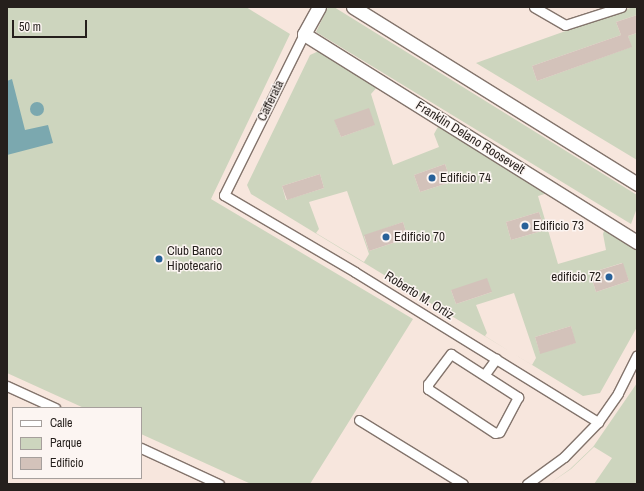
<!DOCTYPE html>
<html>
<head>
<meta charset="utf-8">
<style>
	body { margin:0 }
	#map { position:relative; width:644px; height:491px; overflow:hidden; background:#f7e6dd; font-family:"Archivo Narrow",sans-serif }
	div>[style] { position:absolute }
	.green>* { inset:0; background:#cdd5be }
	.water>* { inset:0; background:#7ba8af }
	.round { border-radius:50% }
	.building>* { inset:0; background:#d3c2ba }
	.roads { filter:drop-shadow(1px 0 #83746c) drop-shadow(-1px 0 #83746c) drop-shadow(0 1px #83746c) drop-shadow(0 -1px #83746c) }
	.street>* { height:9px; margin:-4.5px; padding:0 4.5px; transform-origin:4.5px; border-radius:4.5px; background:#fff }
	.secondary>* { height:13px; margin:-6.5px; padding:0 6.5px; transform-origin:6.5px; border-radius:6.5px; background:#fff }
	.dots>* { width:11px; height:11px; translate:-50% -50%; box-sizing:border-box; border:2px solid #fcf5f2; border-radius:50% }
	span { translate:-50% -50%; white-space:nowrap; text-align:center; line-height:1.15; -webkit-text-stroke:3px #fcf5f2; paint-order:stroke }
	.street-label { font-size:13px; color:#251f1c }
	.poi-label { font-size:13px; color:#251f1c }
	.left { translate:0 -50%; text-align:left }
	.right { translate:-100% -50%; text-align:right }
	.frame { position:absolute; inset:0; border:8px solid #251f1c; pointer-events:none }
	.legend { position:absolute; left:12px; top:407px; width:130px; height:72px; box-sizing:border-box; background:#fcf5f2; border:1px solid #a69f9c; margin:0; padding:5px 7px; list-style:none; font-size:12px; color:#251f1c }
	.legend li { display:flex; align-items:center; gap:8px; height:20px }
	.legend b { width:20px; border:1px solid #a69f9c }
	.scale { position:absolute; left:12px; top:20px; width:75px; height:18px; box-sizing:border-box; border:2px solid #251f1c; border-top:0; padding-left:5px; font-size:12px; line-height:14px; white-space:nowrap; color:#251f1c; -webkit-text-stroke:3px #fcf5f2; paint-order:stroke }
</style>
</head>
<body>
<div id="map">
	<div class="green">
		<i style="clip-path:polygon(7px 7px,246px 7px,290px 34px,211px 199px,413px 319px,310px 484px,251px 484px,141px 434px,141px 408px,84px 408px,7px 373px)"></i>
		<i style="clip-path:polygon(328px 7px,334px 7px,637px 195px,637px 208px,631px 224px,316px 32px)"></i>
		<i style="clip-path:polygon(633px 7px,637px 7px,637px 15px,616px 22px,621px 35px,532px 66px,537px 81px,631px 47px,628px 36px,637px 33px,637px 160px,476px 63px)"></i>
		<i style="clip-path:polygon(evenodd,321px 50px,637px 248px,637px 327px,600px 393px,583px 396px,251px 194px,247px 185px,310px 55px,321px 50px,378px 86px,439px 125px,434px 134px,439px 147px,393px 165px,371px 94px,378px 86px,321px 50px,335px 121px,374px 125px,341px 137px,335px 121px,321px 50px,445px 164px,451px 182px,420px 192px,414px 175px,445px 164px,321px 50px,320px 174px,324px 188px,286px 200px,282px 186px,320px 174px,321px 50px,347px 191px,369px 254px,364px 262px,316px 233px,319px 229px,309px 202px,347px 191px,321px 50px,548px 193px,605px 228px,603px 234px,606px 250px,558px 264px,538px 196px,548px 193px,321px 50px,539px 212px,545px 230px,511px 240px,506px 222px,539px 212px,321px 50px,403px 222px,408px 238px,369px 251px,364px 236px,403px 222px,321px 50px,622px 263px,629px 281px,596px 292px,590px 273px,622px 263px,321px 50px,451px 290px,492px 292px,456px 304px,451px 290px,321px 50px,514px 293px,536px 358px,532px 365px,485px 336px,487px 333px,476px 305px,514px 293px,321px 50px,571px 326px,575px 343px,540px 353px,535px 337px,571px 326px)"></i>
		<i style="clip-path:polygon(637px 383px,637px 484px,594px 484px,612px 458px,594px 447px,571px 469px,549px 484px,570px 469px,593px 447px)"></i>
	</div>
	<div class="water">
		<i style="clip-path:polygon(12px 79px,25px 130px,48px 125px,53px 143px,7px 155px,7px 81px)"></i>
		<i class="round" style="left:30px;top:102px;width:14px;height:14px"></i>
	</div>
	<div class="building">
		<i style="clip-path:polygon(637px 15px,637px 33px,628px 36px,632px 47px,537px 81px,532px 66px,621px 35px,616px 22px)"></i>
		<i style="clip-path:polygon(369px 108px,375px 125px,341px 137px,334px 120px)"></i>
		<i style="clip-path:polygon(445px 164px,451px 182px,420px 192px,414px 175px)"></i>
		<i style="clip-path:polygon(320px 174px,324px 188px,287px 200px,282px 186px)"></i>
		<i style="clip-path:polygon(539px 212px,545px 230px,511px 240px,506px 222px)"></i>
		<i style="clip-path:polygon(403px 222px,408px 238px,369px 251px,364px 235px)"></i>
		<i style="clip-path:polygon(623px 263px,629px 281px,596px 292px,590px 273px)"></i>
		<i style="clip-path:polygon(487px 278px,492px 292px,456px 304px,451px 290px)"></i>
		<i style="clip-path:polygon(571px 326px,576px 343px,540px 354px,535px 337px)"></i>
	</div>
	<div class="roads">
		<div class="street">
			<i style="left:534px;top:7px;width:36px;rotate:30deg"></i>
			<i style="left:565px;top:25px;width:59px;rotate:-17.8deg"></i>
			<i style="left:304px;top:34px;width:180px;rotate:116.4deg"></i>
			<i style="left:224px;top:195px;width:152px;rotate:30.4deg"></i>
			<i style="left:355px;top:272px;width:286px;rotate:31.7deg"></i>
			<i style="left:451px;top:354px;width:80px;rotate:32.7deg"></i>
			<i style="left:518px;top:397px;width:40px;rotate:118deg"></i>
			<i style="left:499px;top:432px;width:4px;rotate:166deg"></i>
			<i style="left:495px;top:433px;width:80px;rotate:-146.7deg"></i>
			<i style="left:428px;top:389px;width:5px;rotate:-90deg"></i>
			<i style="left:428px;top:384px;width:38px;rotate:-53deg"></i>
			<i style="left:485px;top:374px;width:19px;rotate:-54deg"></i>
			<i style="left:7px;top:386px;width:53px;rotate:24.6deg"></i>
			<i style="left:359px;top:420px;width:122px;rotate:31.6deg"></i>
			<i style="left:141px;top:448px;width:86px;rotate:24.8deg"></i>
			<i style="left:527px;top:484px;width:46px;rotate:-36.1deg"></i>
			<i style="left:564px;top:457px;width:49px;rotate:-45.8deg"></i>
			<i style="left:598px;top:422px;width:35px;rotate:-55deg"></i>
			<i style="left:618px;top:393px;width:42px;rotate:-63.4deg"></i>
		</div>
		<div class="secondary">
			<i style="left:319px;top:7px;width:31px;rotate:119deg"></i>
			<i style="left:304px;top:34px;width:393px;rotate:32deg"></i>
			<i style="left:353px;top:7px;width:335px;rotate:31.9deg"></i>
		</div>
	</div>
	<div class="dots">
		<i style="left:432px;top:178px;background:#286199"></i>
		<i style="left:525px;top:226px;background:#286199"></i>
		<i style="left:386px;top:237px;background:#286199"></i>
		<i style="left:159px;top:259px;background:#286199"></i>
		<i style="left:609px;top:277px;background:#286199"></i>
	</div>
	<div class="street-label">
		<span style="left:271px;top:101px;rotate:-64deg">Cafferata</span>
		<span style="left:470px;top:138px;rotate:32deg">Franklin Delano Roosevelt</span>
		<span style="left:419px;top:296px;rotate:32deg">Roberto M. Ortiz</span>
	</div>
	<div class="poi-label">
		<span class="left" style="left:440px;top:178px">Edificio 74</span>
		<span class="left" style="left:533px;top:226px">Edificio 73</span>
		<span class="left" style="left:394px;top:237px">Edificio 70</span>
		<span class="left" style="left:167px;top:259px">Club Banco<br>Hipotecario</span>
		<span class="right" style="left:601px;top:277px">edificio 72</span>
	</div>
	<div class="frame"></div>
	<ul class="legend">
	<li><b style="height:5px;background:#fff"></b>Calle</li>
	<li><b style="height:11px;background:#cdd5be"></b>Parque</li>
	<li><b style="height:11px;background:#d3c2ba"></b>Edificio</li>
	</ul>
	<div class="scale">50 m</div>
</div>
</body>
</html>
